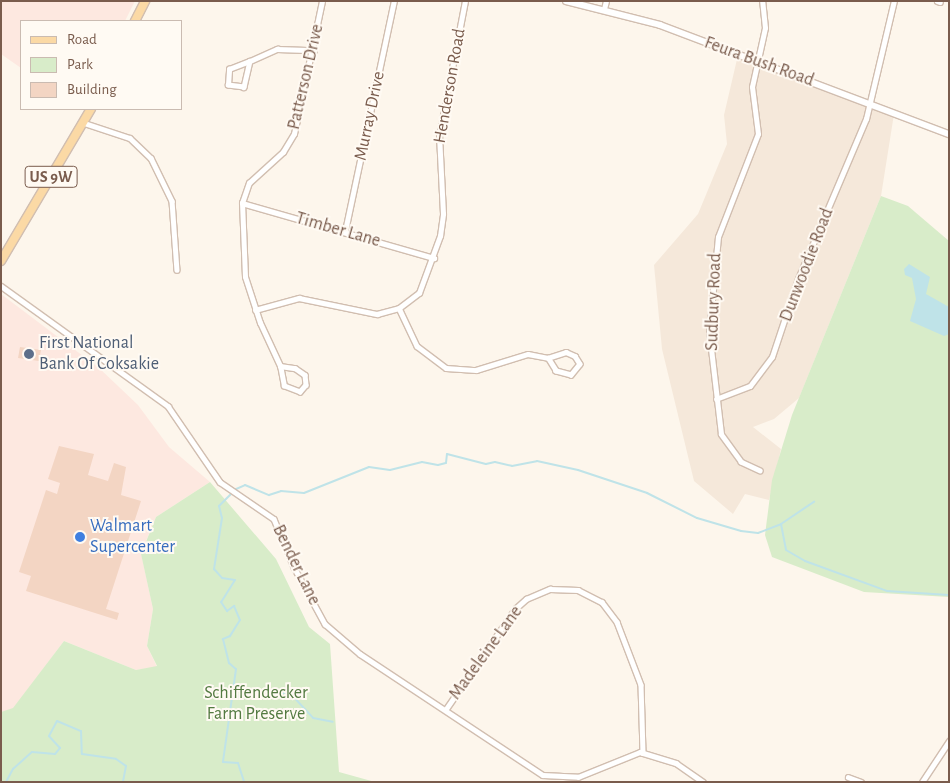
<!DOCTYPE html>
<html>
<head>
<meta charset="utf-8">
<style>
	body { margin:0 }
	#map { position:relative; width:950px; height:783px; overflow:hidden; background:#fdf6ec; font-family:"Alegreya Sans",sans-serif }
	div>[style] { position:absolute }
	.residential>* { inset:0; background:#f5e8da }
	.commercial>* { inset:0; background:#fde8e0 }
	.green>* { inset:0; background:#d8ecc9 }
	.water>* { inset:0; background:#bfe3e8 }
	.stream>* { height:2px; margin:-1px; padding:0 1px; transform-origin:1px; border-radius:1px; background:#bfe3e8 }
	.building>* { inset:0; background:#f3d5c3 }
	.roads { filter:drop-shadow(1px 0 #d1beb0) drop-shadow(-1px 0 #d1beb0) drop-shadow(0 1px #d1beb0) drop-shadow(0 -1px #d1beb0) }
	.street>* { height:4.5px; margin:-2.25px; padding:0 2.25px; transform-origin:2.25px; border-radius:2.25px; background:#fff }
	.secondary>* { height:6px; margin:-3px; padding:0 3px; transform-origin:3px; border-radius:3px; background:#fff }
	.primary>* { height:8px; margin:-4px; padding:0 4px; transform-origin:4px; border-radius:4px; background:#fbd9a5 }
	.dots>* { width:14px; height:14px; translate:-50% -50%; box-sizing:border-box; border:2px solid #fffaf3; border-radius:50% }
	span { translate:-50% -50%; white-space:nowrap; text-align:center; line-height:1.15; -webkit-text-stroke:4px #fffaf3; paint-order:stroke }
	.shield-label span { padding:1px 4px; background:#fffaf3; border:1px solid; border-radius:4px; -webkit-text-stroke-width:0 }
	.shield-label { font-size:16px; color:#7a5c4d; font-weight:700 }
	.street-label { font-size:18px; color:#7a5c4d }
	.service-label { font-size:18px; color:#4e5e75 }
	.left { translate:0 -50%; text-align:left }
	.shop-label { font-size:18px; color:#366cbe }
	.park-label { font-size:18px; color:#537a41 }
	.frame { position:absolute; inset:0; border:2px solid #7a5c4d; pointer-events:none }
	.legend { position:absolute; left:20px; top:20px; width:162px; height:90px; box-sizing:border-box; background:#fffaf3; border:1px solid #cabbb1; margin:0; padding:6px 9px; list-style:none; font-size:15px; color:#7a5c4d }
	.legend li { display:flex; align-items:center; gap:10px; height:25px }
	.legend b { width:25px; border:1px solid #cabbb1 }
</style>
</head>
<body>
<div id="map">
	<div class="residential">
		<i style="clip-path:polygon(738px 55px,894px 114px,881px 196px,799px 398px,774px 419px,753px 427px,781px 449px,769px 500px,745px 494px,733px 514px,694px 481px,662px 349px,654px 265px,698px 214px,727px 144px,724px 115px)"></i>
	</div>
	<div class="commercial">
		<i style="clip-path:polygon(1px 1px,135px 1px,125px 21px,21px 21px,21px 68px,1px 54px)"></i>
		<i style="clip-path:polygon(1px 294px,99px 368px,138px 405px,169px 447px,210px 482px,156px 517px,141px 553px,153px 609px,147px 646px,157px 667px,136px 670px,64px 641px,13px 709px,1px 712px)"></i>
	</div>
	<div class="green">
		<i style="clip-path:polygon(881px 196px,908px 206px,949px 241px,949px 597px,864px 592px,772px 557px,765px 535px,772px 480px,792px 415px)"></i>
		<i style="clip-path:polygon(210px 482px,276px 559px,309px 627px,330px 644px,339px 772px,375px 782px,1px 782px,1px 712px,13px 708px,64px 641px,136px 670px,157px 666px,147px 646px,153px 609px,141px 554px,156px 517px)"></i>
	</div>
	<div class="water">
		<i style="clip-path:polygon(909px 264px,930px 277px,926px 294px,949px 307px,949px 334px,944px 336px,910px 321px,916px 299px,912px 278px,905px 275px,904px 269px)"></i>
	</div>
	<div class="stream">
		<i style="left:234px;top:490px;width:12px;rotate:-24deg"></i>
		<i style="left:245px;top:485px;width:26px;rotate:23deg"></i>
		<i style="left:269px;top:495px;width:13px;rotate:-18deg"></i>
		<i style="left:281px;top:491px;width:23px;rotate:5deg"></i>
		<i style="left:304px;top:493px;width:70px;rotate:-21.8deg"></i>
		<i style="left:369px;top:467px;width:21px;rotate:8deg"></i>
		<i style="left:390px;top:470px;width:33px;rotate:-14deg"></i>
		<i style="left:422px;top:462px;width:16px;rotate:11deg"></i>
		<i style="left:438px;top:465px;width:8px;rotate:-14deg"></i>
		<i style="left:446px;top:463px;width:9px;rotate:-84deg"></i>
		<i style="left:447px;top:454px;width:40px;rotate:14.4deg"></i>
		<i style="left:486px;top:464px;width:9px;rotate:-13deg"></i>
		<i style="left:495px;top:462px;width:17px;rotate:13deg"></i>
		<i style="left:512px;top:466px;width:25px;rotate:-11deg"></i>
		<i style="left:537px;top:461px;width:42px;rotate:12.4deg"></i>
		<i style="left:578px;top:470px;width:73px;rotate:18.4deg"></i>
		<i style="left:647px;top:493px;width:56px;rotate:26.6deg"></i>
		<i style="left:697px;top:518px;width:46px;rotate:16.5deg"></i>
		<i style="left:741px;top:531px;width:17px;rotate:7deg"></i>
		<i style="left:758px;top:533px;width:25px;rotate:-21deg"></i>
		<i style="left:781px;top:524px;width:26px;rotate:79deg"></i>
		<i style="left:786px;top:550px;width:22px;rotate:30deg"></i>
		<i style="left:805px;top:561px;width:87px;rotate:20.1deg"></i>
		<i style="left:887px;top:591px;width:62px;rotate:3.7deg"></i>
		<i style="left:231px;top:494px;width:17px;rotate:135deg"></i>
		<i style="left:219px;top:506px;width:12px;rotate:76deg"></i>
		<i style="left:222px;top:518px;width:52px;rotate:98.9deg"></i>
		<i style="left:214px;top:569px;width:12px;rotate:48deg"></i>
		<i style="left:222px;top:578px;width:13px;rotate:9deg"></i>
		<i style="left:235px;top:580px;width:26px;rotate:122deg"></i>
		<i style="left:221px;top:602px;width:11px;rotate:56deg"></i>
		<i style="left:227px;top:611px;width:9px;rotate:-36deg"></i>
		<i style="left:234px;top:606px;width:15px;rotate:67deg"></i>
		<i style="left:240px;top:620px;width:19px;rotate:122deg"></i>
		<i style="left:230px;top:636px;width:8px;rotate:157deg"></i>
		<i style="left:223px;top:639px;width:25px;rotate:76deg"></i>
		<i style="left:229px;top:663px;width:9px;rotate:41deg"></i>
		<i style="left:236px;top:669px;width:94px;rotate:98deg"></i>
		<i style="left:223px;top:762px;width:15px;rotate:4deg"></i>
		<i style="left:238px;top:763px;width:20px;rotate:72deg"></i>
		<i style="left:781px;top:524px;width:40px;rotate:-34deg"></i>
		<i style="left:232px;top:696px;width:24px;rotate:5deg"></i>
		<i style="left:256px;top:698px;width:34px;rotate:-10deg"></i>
		<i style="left:289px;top:692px;width:35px;rotate:47deg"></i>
		<i style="left:313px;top:718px;width:20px;rotate:11deg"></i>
		<i style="left:6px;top:782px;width:15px;rotate:-62deg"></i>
		<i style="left:13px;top:769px;width:25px;rotate:-42deg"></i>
		<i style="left:32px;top:752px;width:23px;rotate:5deg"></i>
		<i style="left:55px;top:754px;width:8px;rotate:-50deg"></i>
		<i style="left:60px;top:748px;width:16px;rotate:-133deg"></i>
		<i style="left:49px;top:736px;width:17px;rotate:-62deg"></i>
		<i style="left:57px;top:721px;width:26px;rotate:23deg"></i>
		<i style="left:81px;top:731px;width:23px;rotate:88deg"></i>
		<i style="left:82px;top:754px;width:34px;rotate:8deg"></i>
		<i style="left:116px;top:759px;width:12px;rotate:35deg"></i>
		<i style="left:126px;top:766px;width:16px;rotate:101deg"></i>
	</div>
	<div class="building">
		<i style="clip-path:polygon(20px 347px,41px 350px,39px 361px,18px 358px)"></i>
		<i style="clip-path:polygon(59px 446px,94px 454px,88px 475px,108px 481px,114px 463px,126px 467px,121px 495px,141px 501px,106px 609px,119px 613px,117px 620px,26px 591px,31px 576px,19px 572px,46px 490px,57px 494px,60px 483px,48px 479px)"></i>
	</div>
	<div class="roads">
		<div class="street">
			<i style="left:937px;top:1px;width:3px;rotate:18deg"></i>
			<i style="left:604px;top:9px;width:8px;rotate:-76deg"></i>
			<i style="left:250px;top:61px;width:27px;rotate:103deg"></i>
			<i style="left:244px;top:87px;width:16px;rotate:-173deg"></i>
			<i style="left:228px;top:85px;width:16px;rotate:-86deg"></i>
			<i style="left:229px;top:69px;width:22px;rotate:-21deg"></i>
			<i style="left:250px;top:61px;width:30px;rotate:-24deg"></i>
			<i style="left:277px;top:49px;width:37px;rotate:2deg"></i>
			<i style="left:84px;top:123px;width:48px;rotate:18.1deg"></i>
			<i style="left:130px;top:138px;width:29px;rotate:44deg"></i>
			<i style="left:151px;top:158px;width:48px;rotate:64deg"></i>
			<i style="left:172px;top:201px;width:69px;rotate:85.9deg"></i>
			<i style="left:242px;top:203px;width:200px;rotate:16deg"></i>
			<i style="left:345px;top:231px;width:235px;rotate:-78deg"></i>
			<i style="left:1px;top:286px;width:206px;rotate:35.7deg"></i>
			<i style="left:168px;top:406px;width:92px;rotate:55.6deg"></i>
			<i style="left:220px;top:482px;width:65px;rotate:34.4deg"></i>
			<i style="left:274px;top:519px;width:52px;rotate:67.4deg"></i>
			<i style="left:294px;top:567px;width:65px;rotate:61.5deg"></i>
			<i style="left:325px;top:624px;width:46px;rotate:40.6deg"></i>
			<i style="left:360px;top:654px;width:219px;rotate:33.5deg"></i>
			<i style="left:543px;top:775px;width:35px;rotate:3deg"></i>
			<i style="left:578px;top:777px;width:67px;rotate:-22deg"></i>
			<i style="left:640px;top:752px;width:38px;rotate:17deg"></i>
			<i style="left:676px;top:763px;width:33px;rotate:35deg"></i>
			<i style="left:399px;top:308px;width:42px;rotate:64.7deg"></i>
			<i style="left:417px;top:346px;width:36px;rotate:37deg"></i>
			<i style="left:446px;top:368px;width:30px;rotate:4deg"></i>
			<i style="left:476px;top:370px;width:54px;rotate:-17.1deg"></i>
			<i style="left:528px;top:354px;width:20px;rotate:11deg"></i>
			<i style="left:255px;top:310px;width:46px;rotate:-15.3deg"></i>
			<i style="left:299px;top:298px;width:80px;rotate:11.6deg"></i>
			<i style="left:377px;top:314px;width:23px;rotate:-15deg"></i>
			<i style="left:399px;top:308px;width:25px;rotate:-37deg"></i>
			<i style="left:419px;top:293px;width:61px;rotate:-69.8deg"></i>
			<i style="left:440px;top:236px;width:22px;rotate:-82deg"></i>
			<i style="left:443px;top:214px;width:78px;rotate:-92.9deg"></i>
			<i style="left:439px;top:136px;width:137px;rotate:-79.1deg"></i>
			<i style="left:566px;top:352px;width:10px;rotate:24deg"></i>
			<i style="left:575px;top:356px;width:9px;rotate:58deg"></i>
			<i style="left:580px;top:364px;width:14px;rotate:129deg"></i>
			<i style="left:571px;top:375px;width:16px;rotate:-165deg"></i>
			<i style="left:556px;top:371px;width:15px;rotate:-122deg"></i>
			<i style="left:548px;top:358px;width:19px;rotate:-18deg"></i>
			<i style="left:280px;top:366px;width:47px;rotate:-114.9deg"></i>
			<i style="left:260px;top:323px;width:48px;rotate:-108.1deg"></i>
			<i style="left:245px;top:277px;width:74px;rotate:-92.3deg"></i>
			<i style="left:242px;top:203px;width:21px;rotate:-71deg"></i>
			<i style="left:249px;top:183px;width:46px;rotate:-42.4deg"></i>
			<i style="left:283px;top:152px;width:21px;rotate:-59deg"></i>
			<i style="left:294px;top:134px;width:136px;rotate:-78.1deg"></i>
			<i style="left:280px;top:366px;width:15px;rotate:8deg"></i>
			<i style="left:295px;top:368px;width:12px;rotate:35deg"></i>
			<i style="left:305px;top:375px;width:10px;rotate:84deg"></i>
			<i style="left:306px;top:385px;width:9px;rotate:131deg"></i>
			<i style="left:300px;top:392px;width:17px;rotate:-159deg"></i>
			<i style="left:284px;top:386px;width:20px;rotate:-101deg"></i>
			<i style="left:716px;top:399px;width:36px;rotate:-21deg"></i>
			<i style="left:750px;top:386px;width:36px;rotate:-53deg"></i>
			<i style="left:772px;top:357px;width:82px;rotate:-71.6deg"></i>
			<i style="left:798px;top:279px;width:174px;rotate:-67deg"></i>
			<i style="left:866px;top:119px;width:121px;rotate:-76.7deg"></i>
			<i style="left:760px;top:471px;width:21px;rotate:-155deg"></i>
			<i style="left:741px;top:462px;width:34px;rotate:-126deg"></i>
			<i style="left:721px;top:434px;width:103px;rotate:-96.7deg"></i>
			<i style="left:709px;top:332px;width:95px;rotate:-84.6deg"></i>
			<i style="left:718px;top:237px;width:110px;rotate:-68.8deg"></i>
			<i style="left:758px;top:134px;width:47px;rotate:-97.3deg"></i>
			<i style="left:752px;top:87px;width:60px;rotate:-77.6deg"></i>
			<i style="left:765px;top:28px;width:27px;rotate:-96deg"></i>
			<i style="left:446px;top:709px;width:121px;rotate:-55.4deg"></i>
			<i style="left:515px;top:609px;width:15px;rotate:-42deg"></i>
			<i style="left:526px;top:599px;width:26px;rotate:-23deg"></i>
			<i style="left:550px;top:589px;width:28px;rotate:2deg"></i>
			<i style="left:578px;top:590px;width:27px;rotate:27deg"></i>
			<i style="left:602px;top:602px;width:25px;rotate:53deg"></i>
			<i style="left:617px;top:622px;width:67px;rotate:69.1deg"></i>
			<i style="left:641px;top:685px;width:68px;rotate:88.3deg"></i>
			<i style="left:848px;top:777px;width:14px;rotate:21deg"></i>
			<i style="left:922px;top:782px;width:49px;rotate:-56.6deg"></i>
		</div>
		<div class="secondary">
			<i style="left:566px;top:1px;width:97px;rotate:14.3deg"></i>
			<i style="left:660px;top:25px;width:309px;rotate:20.7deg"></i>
		</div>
		<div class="primary">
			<i style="left:135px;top:21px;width:22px;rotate:-63deg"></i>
			<i style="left:1px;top:261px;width:177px;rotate:-59.4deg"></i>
		</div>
	</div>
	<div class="dots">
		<i style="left:29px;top:354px;background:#5c6f8a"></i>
		<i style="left:80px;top:537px;background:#3f7fe0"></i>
	</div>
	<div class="shield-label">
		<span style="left:51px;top:177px">US 9W</span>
	</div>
	<div class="street-label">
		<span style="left:759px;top:62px;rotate:20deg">Feura Bush Road</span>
		<span style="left:306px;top:77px;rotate:-77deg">Patterson Drive</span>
		<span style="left:450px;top:86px;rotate:-80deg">Henderson Road</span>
		<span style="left:370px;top:116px;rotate:-78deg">Murray Drive</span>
		<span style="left:338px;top:230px;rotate:16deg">Timber Lane</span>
		<span style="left:807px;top:265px;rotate:-69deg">Dunwoodie Road</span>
		<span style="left:714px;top:302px;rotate:-88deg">Sudbury Road</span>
		<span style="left:296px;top:565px;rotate:64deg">Bender Lane</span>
		<span style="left:486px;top:653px;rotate:-54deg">Madeleine Lane</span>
	</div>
	<div class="service-label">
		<span class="left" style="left:39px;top:354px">First National<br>Bank Of Coksakie</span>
	</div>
	<div class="shop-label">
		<span class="left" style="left:90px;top:537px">Walmart<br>Supercenter</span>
	</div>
	<div class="park-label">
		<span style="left:256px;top:704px">Schiffendecker<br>Farm Preserve</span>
	</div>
	<div class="frame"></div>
	<ul class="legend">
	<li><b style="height:6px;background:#fbd9a5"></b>Road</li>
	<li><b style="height:14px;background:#d8ecc9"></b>Park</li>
	<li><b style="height:14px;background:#f3d5c3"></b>Building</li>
	</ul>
</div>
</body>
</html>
